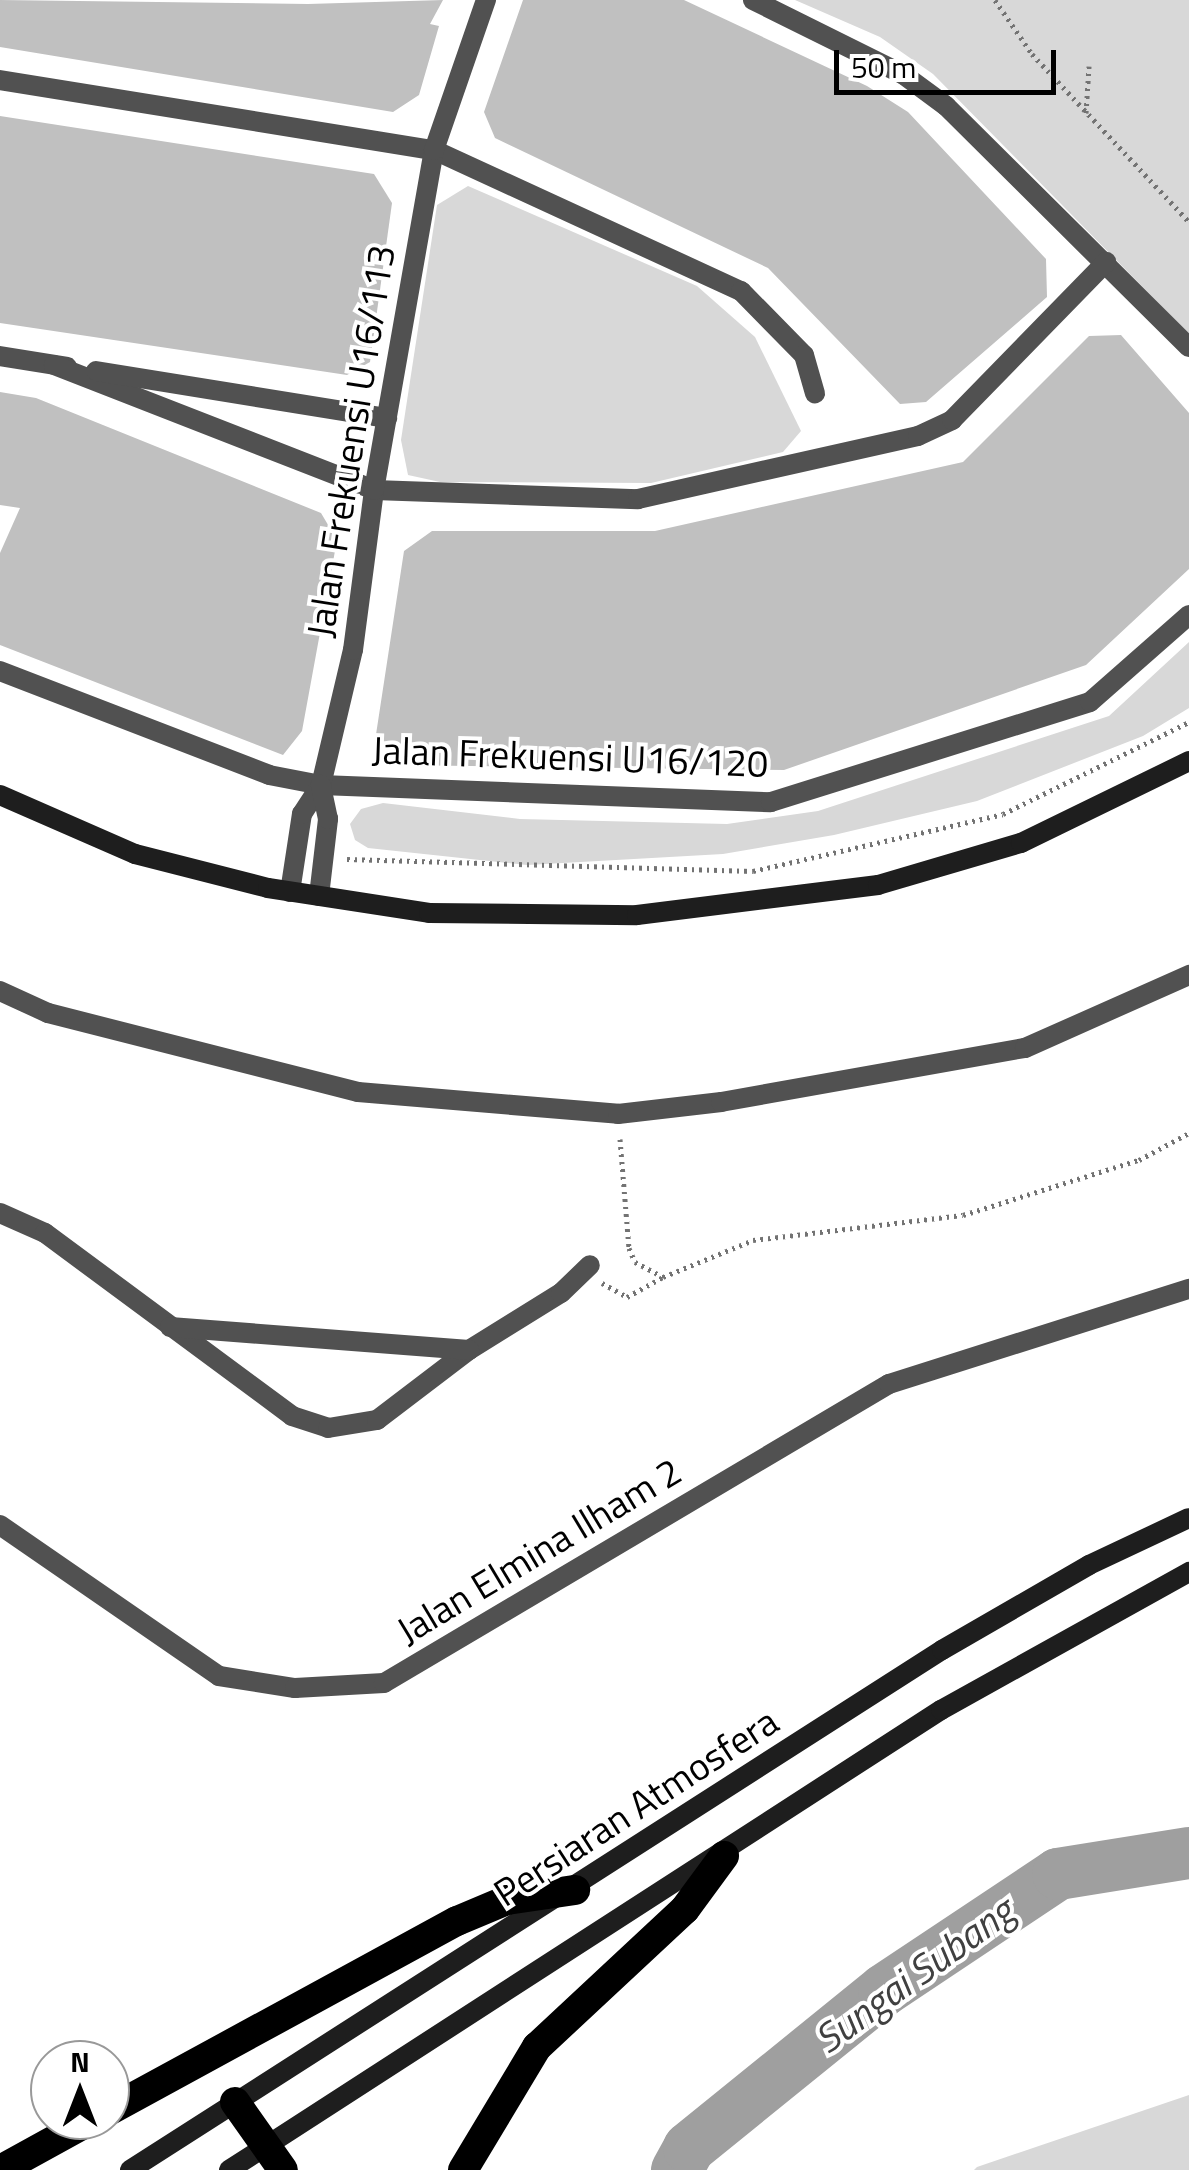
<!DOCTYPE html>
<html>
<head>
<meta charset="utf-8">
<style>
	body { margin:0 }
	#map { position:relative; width:1189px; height:2170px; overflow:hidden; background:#fff; font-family:"Titillium Web",sans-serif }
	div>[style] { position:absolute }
	.green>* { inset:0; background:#d8d8d8 }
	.river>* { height:52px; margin:-26px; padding:0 26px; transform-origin:26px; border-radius:26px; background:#9f9f9f }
	.building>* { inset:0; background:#c0c0c0 }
	.path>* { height:5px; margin-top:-2.5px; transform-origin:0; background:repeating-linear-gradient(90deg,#737373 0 2.5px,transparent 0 7.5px) }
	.street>* { height:20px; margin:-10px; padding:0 10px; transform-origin:10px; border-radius:10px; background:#515151 }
	.secondary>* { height:20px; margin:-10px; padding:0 10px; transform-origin:10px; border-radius:10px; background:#1e1e1e }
	.highway>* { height:30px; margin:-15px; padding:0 15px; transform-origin:15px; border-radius:15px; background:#000 }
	span { translate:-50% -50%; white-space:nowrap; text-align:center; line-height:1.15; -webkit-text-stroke:8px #fff; paint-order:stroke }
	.street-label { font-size:38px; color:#000 }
	.water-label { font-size:40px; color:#404040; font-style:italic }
	.north { position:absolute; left:30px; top:2040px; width:100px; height:100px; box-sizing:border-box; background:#fff; border:2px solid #999; border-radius:50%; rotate:0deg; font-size:28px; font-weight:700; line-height:40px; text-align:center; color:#000 }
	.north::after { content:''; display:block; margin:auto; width:35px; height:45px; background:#000; clip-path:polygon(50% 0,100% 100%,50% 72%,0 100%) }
	.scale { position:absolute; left:834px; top:50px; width:222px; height:45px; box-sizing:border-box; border:5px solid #000; border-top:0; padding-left:12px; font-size:30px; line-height:35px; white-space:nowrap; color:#000; -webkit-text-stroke:8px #fff; paint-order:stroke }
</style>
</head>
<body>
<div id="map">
	<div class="green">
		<i style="clip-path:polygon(795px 0,1189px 0,1189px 334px,933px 74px,880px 37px)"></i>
		<i style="clip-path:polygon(468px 186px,697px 286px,755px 337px,801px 431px,783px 452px,651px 483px,440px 482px,408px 475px,401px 440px,437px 205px)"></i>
		<i style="clip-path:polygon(1189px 642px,1189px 708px,1143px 736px,977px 801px,834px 835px,723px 854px,527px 865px,368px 848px,355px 840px,350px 824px,361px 809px,383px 803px,520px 819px,727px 824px,818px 811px,1109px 716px)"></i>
		<i style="clip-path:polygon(1189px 2095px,1189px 2170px,974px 2170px,977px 2167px)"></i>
	</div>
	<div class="river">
		<i style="left:677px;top:2170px;width:25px;rotate:-61deg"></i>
		<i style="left:689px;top:2148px;width:251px;rotate:-39deg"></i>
		<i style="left:884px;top:1990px;width:209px;rotate:-33.7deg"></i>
		<i style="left:1058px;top:1874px;width:133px;rotate:-9.1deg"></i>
	</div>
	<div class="building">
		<i style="clip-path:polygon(0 0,308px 4px,443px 0,430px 24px,439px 26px,419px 95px,393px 112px,0 47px)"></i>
		<i style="clip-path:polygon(523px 0,684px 0,867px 86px,908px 112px,1046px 259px,1047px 297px,926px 402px,900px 404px,768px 268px,495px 138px,484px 112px)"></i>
		<i style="clip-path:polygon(0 116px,374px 174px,392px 203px,370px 362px,347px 375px,0 323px)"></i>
		<i style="clip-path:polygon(1121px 335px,1189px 413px,1189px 569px,1086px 665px,784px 770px,393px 765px,375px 741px,404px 551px,432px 531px,655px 531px,963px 462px,1089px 336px)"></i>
		<i style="clip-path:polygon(0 392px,36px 398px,321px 513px,337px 540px,302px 731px,283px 755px,0 645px,0 553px,20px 508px,0 505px)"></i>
	</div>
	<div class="path">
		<i style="left:995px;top:0;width:65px;rotate:55.6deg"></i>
		<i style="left:1032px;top:54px;width:230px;rotate:46.9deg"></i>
		<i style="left:1086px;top:113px;width:47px;rotate:-86.3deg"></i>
		<i style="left:347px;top:859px;width:406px;rotate:1.7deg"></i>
		<i style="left:753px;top:871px;width:256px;rotate:-12.8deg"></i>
		<i style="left:1003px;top:814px;width:208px;rotate:-26.3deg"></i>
		<i style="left:620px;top:1139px;width:109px;rotate:85.3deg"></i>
		<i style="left:629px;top:1248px;width:15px;rotate:67deg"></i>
		<i style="left:635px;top:1262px;width:32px;rotate:28deg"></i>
		<i style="left:663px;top:1277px;width:97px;rotate:-22.3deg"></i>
		<i style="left:753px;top:1240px;width:211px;rotate:-6.8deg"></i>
		<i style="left:963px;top:1215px;width:184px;rotate:-17.4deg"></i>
		<i style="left:1139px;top:1160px;width:57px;rotate:-28.4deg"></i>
		<i style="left:602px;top:1283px;width:29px;rotate:29deg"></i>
		<i style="left:627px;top:1297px;width:41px;rotate:-29.1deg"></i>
	</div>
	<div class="street">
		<i style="left:753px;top:0;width:169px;rotate:26.4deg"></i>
		<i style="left:904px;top:75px;width:52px;rotate:36.4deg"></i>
		<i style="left:946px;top:106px;width:342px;rotate:44.8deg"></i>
		<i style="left:0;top:80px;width:440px;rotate:9.2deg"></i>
		<i style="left:434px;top:150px;width:338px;rotate:24.7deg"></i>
		<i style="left:741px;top:291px;width:90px;rotate:45.5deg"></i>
		<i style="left:804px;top:355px;width:40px;rotate:74deg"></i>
		<i style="left:0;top:356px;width:68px;rotate:9.3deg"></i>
		<i style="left:54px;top:365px;width:344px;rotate:21.3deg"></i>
		<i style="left:374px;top:490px;width:264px;rotate:2deg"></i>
		<i style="left:638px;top:499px;width:287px;rotate:-12.7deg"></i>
		<i style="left:918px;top:436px;width:38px;rotate:-25deg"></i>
		<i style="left:952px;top:420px;width:221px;rotate:-45.7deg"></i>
		<i style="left:96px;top:371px;width:295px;rotate:9.2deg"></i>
		<i style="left:0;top:671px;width:288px;rotate:21.1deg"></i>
		<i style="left:269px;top:775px;width:53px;rotate:10.9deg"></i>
		<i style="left:321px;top:785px;width:450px;rotate:2.2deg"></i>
		<i style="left:771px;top:802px;width:334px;rotate:-17.4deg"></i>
		<i style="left:1090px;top:702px;width:132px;rotate:-41.3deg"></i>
		<i style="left:290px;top:892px;width:79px;rotate:-81.3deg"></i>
		<i style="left:302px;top:814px;width:35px;rotate:-57deg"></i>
		<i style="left:321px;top:785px;width:139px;rotate:-76.7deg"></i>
		<i style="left:353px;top:650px;width:161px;rotate:-82.5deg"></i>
		<i style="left:374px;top:490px;width:345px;rotate:-80deg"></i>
		<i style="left:434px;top:150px;width:159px;rotate:-70.9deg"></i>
		<i style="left:319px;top:896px;width:78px;rotate:-83.3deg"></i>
		<i style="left:328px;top:819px;width:35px;rotate:-102deg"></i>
		<i style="left:0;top:991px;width:53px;rotate:24.6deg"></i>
		<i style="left:48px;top:1013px;width:320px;rotate:14.3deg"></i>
		<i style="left:358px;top:1092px;width:261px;rotate:4.8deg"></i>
		<i style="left:618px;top:1114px;width:104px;rotate:-6.6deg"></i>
		<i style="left:721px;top:1102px;width:309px;rotate:-10.1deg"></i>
		<i style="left:1025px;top:1048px;width:180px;rotate:-24deg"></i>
		<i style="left:0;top:1213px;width:49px;rotate:24deg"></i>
		<i style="left:45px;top:1233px;width:307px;rotate:36.5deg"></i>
		<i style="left:292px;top:1416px;width:38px;rotate:18deg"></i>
		<i style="left:328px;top:1428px;width:50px;rotate:-9.3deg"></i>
		<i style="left:377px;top:1420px;width:116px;rotate:-37.3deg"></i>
		<i style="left:469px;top:1350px;width:108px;rotate:-31.8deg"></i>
		<i style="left:561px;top:1293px;width:40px;rotate:-44deg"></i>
		<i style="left:170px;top:1327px;width:300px;rotate:4.4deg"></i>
		<i style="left:0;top:1525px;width:266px;rotate:34.6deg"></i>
		<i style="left:219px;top:1676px;width:77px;rotate:9deg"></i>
		<i style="left:295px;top:1688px;width:89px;rotate:-3.2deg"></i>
		<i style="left:384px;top:1683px;width:587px;rotate:-30.63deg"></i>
		<i style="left:889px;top:1384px;width:315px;rotate:-17.6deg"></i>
	</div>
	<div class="secondary">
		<i style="left:0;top:795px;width:147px;rotate:23.6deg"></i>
		<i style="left:135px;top:854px;width:137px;rotate:14.3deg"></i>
		<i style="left:268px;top:888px;width:163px;rotate:8.8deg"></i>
		<i style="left:429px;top:913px;width:208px;rotate:0.6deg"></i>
		<i style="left:637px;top:915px;width:243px;rotate:-7.1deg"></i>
		<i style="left:878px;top:885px;width:149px;rotate:-16.4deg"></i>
		<i style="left:1021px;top:843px;width:187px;rotate:-26deg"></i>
		<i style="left:130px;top:2170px;width:964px;rotate:-32.64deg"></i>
		<i style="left:942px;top:1650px;width:170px;rotate:-30deg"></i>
		<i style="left:1089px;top:1565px;width:110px;rotate:-25.2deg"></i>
		<i style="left:229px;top:2170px;width:848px;rotate:-32.87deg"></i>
		<i style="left:941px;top:1710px;width:284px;rotate:-29.1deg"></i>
	</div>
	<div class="highway">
		<i style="left:235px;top:2102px;width:83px;rotate:54.8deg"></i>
		<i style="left:110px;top:2110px;width:395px;rotate:-28.6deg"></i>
		<i style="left:457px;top:1921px;width:54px;rotate:-22.8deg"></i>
		<i style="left:507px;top:1900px;width:69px;rotate:-8.4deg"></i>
		<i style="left:0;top:2170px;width:104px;rotate:-28.8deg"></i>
		<i style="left:463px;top:2170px;width:144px;rotate:-59deg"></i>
		<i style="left:537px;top:2047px;width:202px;rotate:-43deg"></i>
		<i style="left:685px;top:1909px;width:66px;rotate:-53.7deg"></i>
	</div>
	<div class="street-label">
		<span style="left:351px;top:441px;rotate:-81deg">Jalan Frekuensi U16/113</span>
		<span style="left:570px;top:757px;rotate:2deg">Jalan Frekuensi U16/120</span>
		<span style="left:539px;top:1551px;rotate:-31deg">Jalan Elmina Ilham 2</span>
		<span style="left:636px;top:1807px;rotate:-33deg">Persiaran Atmosfera</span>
	</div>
	<div class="water-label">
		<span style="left:914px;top:1975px;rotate:-36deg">Sungai Subang</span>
	</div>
	<div class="north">N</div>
	<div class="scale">50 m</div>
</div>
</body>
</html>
